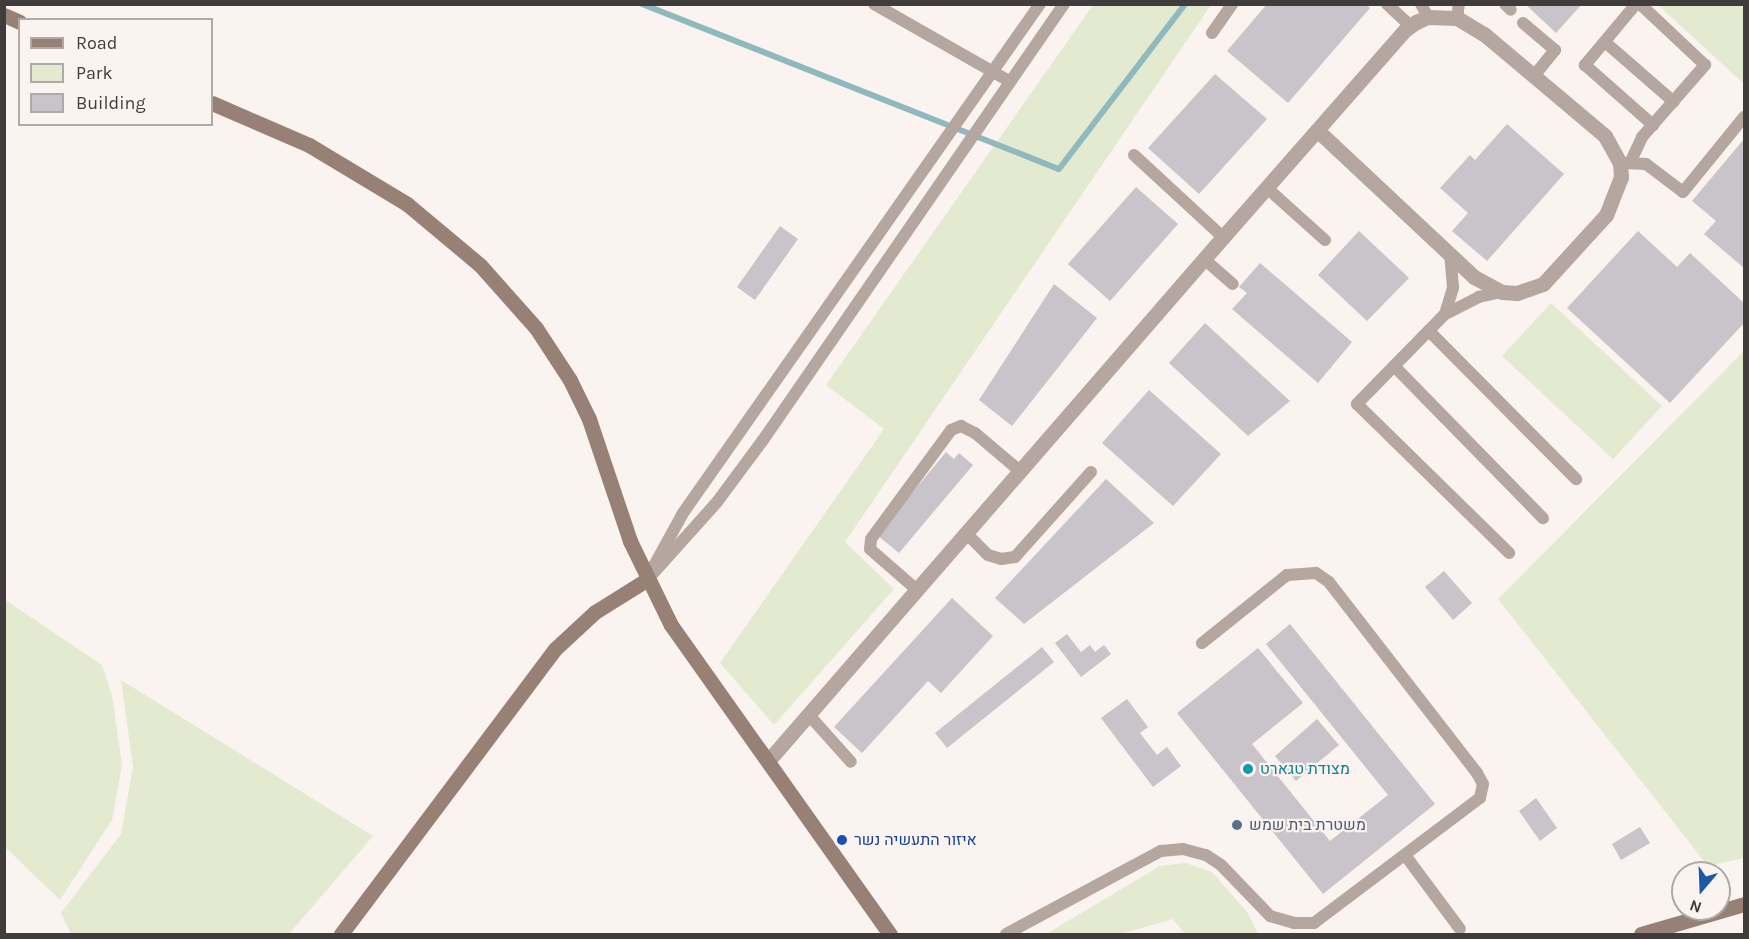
<!DOCTYPE html>
<html>
<head>
<meta charset="utf-8">
<style>
	body { margin:0 }
	#map { position:relative; width:1749px; height:939px; overflow:hidden; background:#faf3f0; font-family:Karla,Heebo,sans-serif }
	div>[style] { position:absolute }
	.green>* { inset:0; background:#e4eacf }
	.stream>* { height:6px; margin:-3px; padding:0 3px; transform-origin:3px; border-radius:3px; background:#8fb9be }
	.building>* { inset:0; background:#c8c4c9 }
	.service>* { height:12px; margin:-6px; padding:0 6px; transform-origin:6px; border-radius:6px; background:#b6a6a0 }
	.minor>* { height:15px; margin:-7.5px; padding:0 7.5px; transform-origin:7.5px; border-radius:7.5px; background:#b6a6a0 }
	.secondary>* { height:15px; margin:-7.5px; padding:0 7.5px; transform-origin:7.5px; border-radius:7.5px; background:#978177 }
	.dots>* { width:16px; height:16px; translate:-50% -50%; box-sizing:border-box; border:3px solid #faf3f0; border-radius:50% }
	span { translate:-50% -50%; white-space:nowrap; text-align:center; line-height:1.15; -webkit-text-stroke:4.5px #faf3f0; paint-order:stroke }
	.culture-label { font-size:16px; color:#0d838f }
	.left { translate:0 -50%; text-align:left }
	.service-label { font-size:16px; color:#4e5e75 }
	.transit-label { font-size:16px; color:#164399 }
	.frame { position:absolute; inset:0; border:6px solid #3f3c3b; pointer-events:none }
	.legend { position:absolute; left:18px; top:18px; width:195px; height:108px; box-sizing:border-box; background:#faf3f0; border:2px solid #afaaa8; margin:0; padding:8px 10px; list-style:none; font-size:18px; color:#3f3c3b }
	.legend li { display:flex; align-items:center; gap:12px; height:30px }
	.legend b { width:30px; border:2px solid #afaaa8 }
	.north { position:absolute; left:1671px; top:861px; width:60px; height:60px; box-sizing:border-box; background:#faf3f0; border:2px solid #afaaa8; border-radius:50%; rotate:199deg; font-size:16px; font-weight:700; line-height:24px; text-align:center; color:#3f3c3b }
	.north::after { content:''; display:block; margin:auto; width:21px; height:27px; background:#1d57a8; clip-path:polygon(50% 0,100% 100%,50% 72%,0 100%) }
</style>
</head>
<body>
<div id="map">
	<div class="green">
		<i style="clip-path:polygon(1093px 5px,1211px 5px,845px 542px,894px 589px,774px 725px,720px 663px,884px 429px,826px 385px)"></i>
		<i style="clip-path:polygon(1658px 5px,1744px 5px,1744px 84px)"></i>
		<i style="clip-path:polygon(1551px 303px,1662px 406px,1613px 459px,1502px 356px)"></i>
		<i style="clip-path:polygon(1744px 351px,1744px 858px,1708px 866px,1498px 599px)"></i>
		<i style="clip-path:polygon(4px 599px,102px 665px,112px 695px,122px 765px,112px 820px,60px 900px,5px 847px)"></i>
		<i style="clip-path:polygon(121px 680px,373px 836px,289px 934px,71px 934px,61px 913px,121px 834px,133px 767px)"></i>
		<i style="clip-path:polygon(1186px 863px,1212px 872px,1247px 912px,1258px 934px,1185px 934px,1173px 919px,1120px 934px,1046px 934px,1160px 866px)"></i>
	</div>
	<div class="stream">
		<i style="left:642px;top:4px;width:448px;rotate:21.6deg"></i>
		<i style="left:1059px;top:169px;width:208px;rotate:-52.6deg"></i>
	</div>
	<div class="building">
		<i style="clip-path:polygon(1267px 4px,1366px 4px,1370px 8px,1288px 103px,1227px 51px)"></i>
		<i style="clip-path:polygon(1525px 4px,1582px 4px,1556px 33px)"></i>
		<i style="clip-path:polygon(1215px 74px,1267px 119px,1199px 194px,1148px 148px)"></i>
		<i style="clip-path:polygon(1507px 124px,1564px 174px,1487px 261px,1452px 231px,1468px 213px,1440px 188px,1470px 155px,1475px 160px)"></i>
		<i style="clip-path:polygon(1744px 139px,1744px 268px,1704px 234px,1716px 221px,1692px 201px)"></i>
		<i style="clip-path:polygon(1136px 187px,1178px 224px,1110px 301px,1068px 264px)"></i>
		<i style="clip-path:polygon(780px 226px,798px 239px,755px 300px,737px 287px)"></i>
		<i style="clip-path:polygon(1359px 231px,1409px 278px,1367px 321px,1318px 275px)"></i>
		<i style="clip-path:polygon(1638px 231px,1677px 267px,1690px 253px,1744px 303px,1744px 323px,1670px 403px,1567px 308px)"></i>
		<i style="clip-path:polygon(1260px 263px,1352px 342px,1318px 383px,1232px 309px,1247px 293px,1239px 287px)"></i>
		<i style="clip-path:polygon(1054px 284px,1097px 318px,1012px 426px,979px 400px)"></i>
		<i style="clip-path:polygon(1205px 323px,1290px 401px,1248px 436px,1169px 363px)"></i>
		<i style="clip-path:polygon(1149px 390px,1221px 454px,1173px 506px,1102px 443px)"></i>
		<i style="clip-path:polygon(946px 452px,954px 459px,959px 453px,973px 465px,899px 553px,877px 535px)"></i>
		<i style="clip-path:polygon(1106px 479px,1154px 523px,1024px 624px,995px 598px)"></i>
		<i style="clip-path:polygon(1444px 571px,1472px 603px,1453px 620px,1425px 587px)"></i>
		<i style="clip-path:polygon(952px 598px,993px 636px,941px 693px,928px 681px,862px 753px,834px 727px)"></i>
		<i style="clip-path:polygon(1290px 624px,1435px 804px,1323px 894px,1177px 713px,1258px 648px,1303px 703px,1252px 744px,1330px 841px,1388px 795px,1266px 644px)"></i>
		<i style="clip-path:polygon(1067px 634px,1081px 652px,1090px 645px,1095px 652px,1104px 645px,1111px 654px,1081px 677px,1055px 643px)"></i>
		<i style="clip-path:polygon(1042px 647px,1054px 662px,947px 748px,935px 733px)"></i>
		<i style="clip-path:polygon(1127px 699px,1148px 727px,1140px 733px,1157px 755px,1167px 747px,1181px 766px,1153px 787px,1101px 718px)"></i>
		<i style="clip-path:polygon(1317px 719px,1339px 745px,1296px 781px,1275px 756px)"></i>
		<i style="clip-path:polygon(1536px 798px,1557px 828px,1540px 841px,1519px 811px)"></i>
		<i style="clip-path:polygon(1640px 827px,1650px 843px,1621px 860px,1612px 844px)"></i>
	</div>
	<div class="service">
		<i style="left:874px;top:4px;width:155px;rotate:29.7deg"></i>
		<i style="left:1387px;top:4px;width:33px;rotate:43deg"></i>
		<i style="left:1421px;top:4px;width:15px;rotate:62deg"></i>
		<i style="left:1505px;top:4px;width:8px;rotate:45deg"></i>
		<i style="left:1636px;top:4px;width:80px;rotate:129.9deg"></i>
		<i style="left:1585px;top:65px;width:91px;rotate:41.4deg"></i>
		<i style="left:1457px;top:18px;width:14px;rotate:-82deg"></i>
		<i style="left:1523px;top:23px;width:42px;rotate:40.2deg"></i>
		<i style="left:1555px;top:50px;width:33px;rotate:129deg"></i>
		<i style="left:1212px;top:33px;width:35px;rotate:-55deg"></i>
		<i style="left:1605px;top:42px;width:91px;rotate:41deg"></i>
		<i style="left:1134px;top:155px;width:121px;rotate:42.7deg"></i>
		<i style="left:1625px;top:163px;width:21px;rotate:3deg"></i>
		<i style="left:1646px;top:164px;width:46px;rotate:37.1deg"></i>
		<i style="left:1683px;top:192px;width:97px;rotate:-50.9deg"></i>
		<i style="left:1630px;top:163px;width:29px;rotate:-65deg"></i>
		<i style="left:1642px;top:137px;width:96px;rotate:-48.8deg"></i>
		<i style="left:1705px;top:65px;width:89px;rotate:-136.8deg"></i>
		<i style="left:1267px;top:188px;width:78px;rotate:41.9deg"></i>
		<i style="left:1204px;top:259px;width:38px;rotate:41deg"></i>
		<i style="left:1502px;top:292px;width:24px;rotate:168deg"></i>
		<i style="left:1479px;top:297px;width:38px;rotate:153deg"></i>
		<i style="left:1445px;top:314px;width:126px;rotate:134.4deg"></i>
		<i style="left:1357px;top:404px;width:213px;rotate:44.4deg"></i>
		<i style="left:1445px;top:314px;width:28px;rotate:-73deg"></i>
		<i style="left:1453px;top:287px;width:32px;rotate:-95deg"></i>
		<i style="left:1429px;top:331px;width:209px;rotate:45.2deg"></i>
		<i style="left:1394px;top:366px;width:213px;rotate:45.6deg"></i>
		<i style="left:966px;top:533px;width:31px;rotate:45deg"></i>
		<i style="left:988px;top:555px;width:14px;rotate:17deg"></i>
		<i style="left:1001px;top:559px;width:14px;rotate:-8deg"></i>
		<i style="left:1015px;top:557px;width:114px;rotate:-48.2deg"></i>
		<i style="left:655px;top:564px;width:58px;rotate:-61.2deg"></i>
		<i style="left:683px;top:513px;width:622px;rotate:-54.96deg"></i>
		<i style="left:648px;top:579px;width:103px;rotate:-48.1deg"></i>
		<i style="left:717px;top:502px;width:77px;rotate:-53.4deg"></i>
		<i style="left:763px;top:440px;width:530px;rotate:-55.38deg"></i>
		<i style="left:917px;top:590px;width:62px;rotate:-138.9deg"></i>
		<i style="left:870px;top:549px;width:10px;rotate:-84deg"></i>
		<i style="left:871px;top:539px;width:135px;rotate:-53.7deg"></i>
		<i style="left:951px;top:430px;width:11px;rotate:-22deg"></i>
		<i style="left:961px;top:426px;width:16px;rotate:27deg"></i>
		<i style="left:975px;top:433px;width:59px;rotate:40.2deg"></i>
		<i style="left:808px;top:714px;width:64px;rotate:48.1deg"></i>
		<i style="left:1405px;top:855px;width:92px;rotate:53.4deg"></i>
		<i style="left:1006px;top:934px;width:176px;rotate:-28.2deg"></i>
		<i style="left:1161px;top:851px;width:22px;rotate:-5deg"></i>
		<i style="left:1183px;top:849px;width:24px;rotate:15deg"></i>
		<i style="left:1206px;top:855px;width:18px;rotate:34deg"></i>
		<i style="left:1221px;top:865px;width:71px;rotate:46.1deg"></i>
		<i style="left:1270px;top:916px;width:25px;rotate:16deg"></i>
		<i style="left:1294px;top:923px;width:20px"></i>
		<i style="left:1314px;top:923px;width:208px;rotate:-37deg"></i>
		<i style="left:1480px;top:798px;width:14px;rotate:-78deg"></i>
		<i style="left:1483px;top:784px;width:13px;rotate:-119deg"></i>
		<i style="left:1477px;top:773px;width:242px;rotate:-127.8deg"></i>
		<i style="left:1329px;top:582px;width:16px;rotate:-145deg"></i>
		<i style="left:1316px;top:573px;width:29px;rotate:176deg"></i>
		<i style="left:1287px;top:575px;width:109px;rotate:141.3deg"></i>
	</div>
	<div class="minor">
		<i style="left:768px;top:761px;width:694px;rotate:-49.03deg"></i>
		<i style="left:1223px;top:237px;width:277px;rotate:-48.7deg"></i>
		<i style="left:1406px;top:29px;width:12px;rotate:-35deg"></i>
		<i style="left:1416px;top:22px;width:13px;rotate:-23deg"></i>
		<i style="left:1428px;top:17px;width:29px;rotate:2deg"></i>
		<i style="left:1457px;top:18px;width:31px;rotate:31deg"></i>
		<i style="left:1484px;top:34px;width:158px;rotate:40.1deg"></i>
		<i style="left:1605px;top:136px;width:31px;rotate:61deg"></i>
		<i style="left:1620px;top:163px;width:14px;rotate:86deg"></i>
		<i style="left:1621px;top:177px;width:41px;rotate:111.5deg"></i>
		<i style="left:1606px;top:215px;width:93px;rotate:132.4deg"></i>
		<i style="left:1543px;top:284px;width:28px;rotate:161deg"></i>
		<i style="left:1517px;top:293px;width:15px;rotate:-176deg"></i>
		<i style="left:1502px;top:292px;width:32px;rotate:-152deg"></i>
		<i style="left:1474px;top:277px;width:215px;rotate:-136.9deg"></i>
	</div>
	<div class="secondary">
		<i style="left:4px;top:15px;width:17px;rotate:24deg"></i>
		<i style="left:212px;top:103px;width:106px;rotate:23.4deg"></i>
		<i style="left:309px;top:145px;width:114px;rotate:31deg"></i>
		<i style="left:407px;top:204px;width:95px;rotate:39.9deg"></i>
		<i style="left:480px;top:265px;width:84px;rotate:48.4deg"></i>
		<i style="left:536px;top:328px;width:62px;rotate:56.8deg"></i>
		<i style="left:570px;top:380px;width:43px;rotate:64deg"></i>
		<i style="left:589px;top:419px;width:129px;rotate:71.4deg"></i>
		<i style="left:630px;top:541px;width:93px;rotate:64deg"></i>
		<i style="left:671px;top:625px;width:379px;rotate:54.7deg"></i>
		<i style="left:341px;top:934px;width:356px;rotate:-53.1deg"></i>
		<i style="left:555px;top:649px;width:54px;rotate:-42.8deg"></i>
		<i style="left:595px;top:612px;width:62px;rotate:-31.9deg"></i>
		<i style="left:1641px;top:934px;width:107px;rotate:-16.2deg"></i>
	</div>
	<div class="dots">
		<i style="left:1248px;top:769px;background:#0f9aa8"></i>
		<i style="left:1237px;top:825px;background:#5c6f8a"></i>
		<i style="left:842px;top:840px;background:#1a4fb4"></i>
	</div>
	<div class="culture-label">
		<span class="left" style="left:1260px;top:769px">מצודת טגארט</span>
	</div>
	<div class="service-label">
		<span class="left" style="left:1249px;top:825px">משטרת בית שמש</span>
	</div>
	<div class="transit-label">
		<span class="left" style="left:854px;top:840px">איזור התעשיה נשר</span>
	</div>
	<div class="frame"></div>
	<ul class="legend">
	<li><b style="height:8px;background:#978177"></b>Road</li>
	<li><b style="height:16px;background:#e4eacf"></b>Park</li>
	<li><b style="height:16px;background:#c8c4c9"></b>Building</li>
	</ul>
	<div class="north">N</div>
</div>
</body>
</html>
